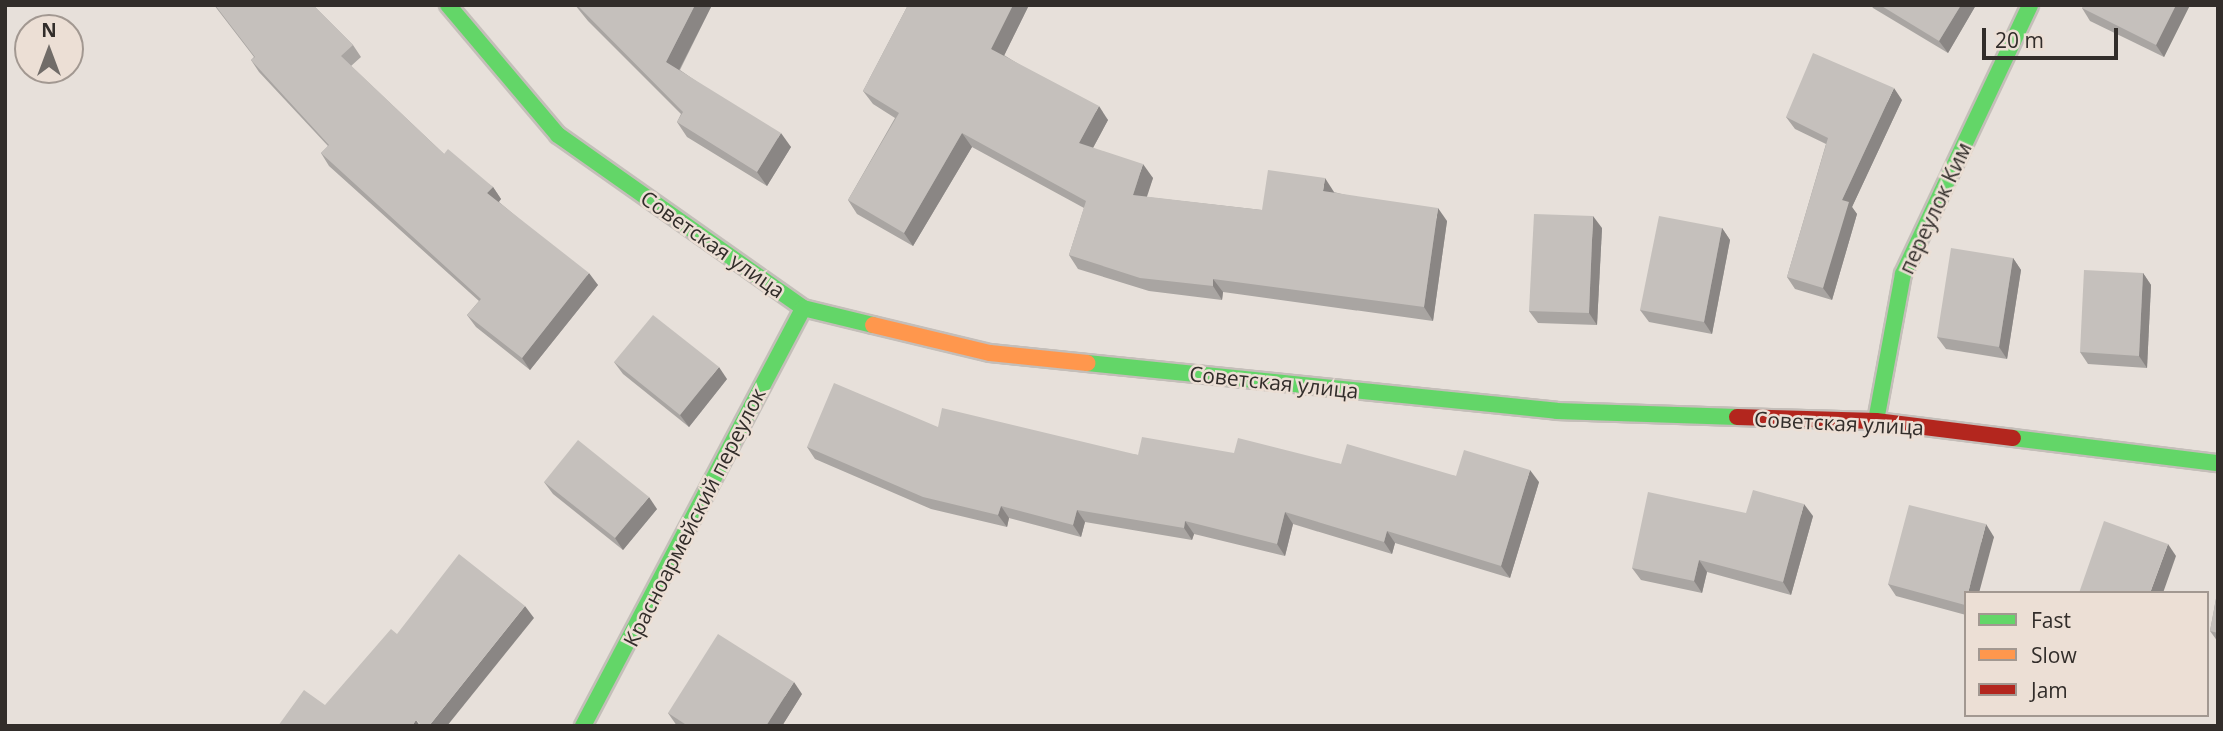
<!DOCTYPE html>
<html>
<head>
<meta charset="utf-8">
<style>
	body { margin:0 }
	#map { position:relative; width:2223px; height:731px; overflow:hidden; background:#e7e0da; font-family:"Open Sans",sans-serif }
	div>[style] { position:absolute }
	.roads { filter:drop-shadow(2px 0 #c4beb9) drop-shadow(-2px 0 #c4beb9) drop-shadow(0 2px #c4beb9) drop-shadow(0 -2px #c4beb9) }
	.fast>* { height:16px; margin:-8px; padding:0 8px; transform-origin:8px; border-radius:8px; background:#63d668 }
	.slow>* { height:16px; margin:-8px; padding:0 8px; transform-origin:8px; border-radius:8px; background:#ff974d }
	.jam>* { height:16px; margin:-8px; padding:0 8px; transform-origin:8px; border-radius:8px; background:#b3261e }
	.wall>* { inset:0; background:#a9a5a2 }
	.shaded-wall>* { inset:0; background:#8a8684 }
	.building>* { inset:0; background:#c5c0bc }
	span { translate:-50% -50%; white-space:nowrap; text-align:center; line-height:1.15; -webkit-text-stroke:5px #ecdfd5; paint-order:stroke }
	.street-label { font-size:21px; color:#322d2a }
	.frame { position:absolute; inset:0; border:7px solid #322d2a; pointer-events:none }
	.legend { position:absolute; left:1964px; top:591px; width:245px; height:126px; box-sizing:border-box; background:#ecdfd5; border:2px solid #a29891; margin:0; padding:9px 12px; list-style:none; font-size:21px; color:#322d2a }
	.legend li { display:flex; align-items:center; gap:14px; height:35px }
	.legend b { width:35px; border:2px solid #a29891 }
	.north { position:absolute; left:14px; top:14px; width:70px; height:70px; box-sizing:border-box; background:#ecdfd5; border:2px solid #a29891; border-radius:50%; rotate:0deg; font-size:19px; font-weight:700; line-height:28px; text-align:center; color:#322d2a }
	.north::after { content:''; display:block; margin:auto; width:24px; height:32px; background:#716c68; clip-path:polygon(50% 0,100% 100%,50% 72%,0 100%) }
	.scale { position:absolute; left:1982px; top:28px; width:136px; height:32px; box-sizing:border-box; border:4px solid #322d2a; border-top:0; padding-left:9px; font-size:21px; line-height:24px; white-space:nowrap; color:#322d2a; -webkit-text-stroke:5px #ecdfd5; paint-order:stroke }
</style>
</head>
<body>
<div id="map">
	<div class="roads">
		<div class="fast">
			<i style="left:448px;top:5px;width:170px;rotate:49.8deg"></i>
			<i style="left:558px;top:135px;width:300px;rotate:35.2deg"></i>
			<i style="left:803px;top:308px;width:72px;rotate:13.7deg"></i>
			<i style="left:1087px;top:363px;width:472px;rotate:5.8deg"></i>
			<i style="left:1557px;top:411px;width:180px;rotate:1.9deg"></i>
			<i style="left:1876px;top:421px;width:149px;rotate:-79.6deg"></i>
			<i style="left:1903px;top:274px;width:297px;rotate:-64.7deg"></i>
			<i style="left:2013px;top:438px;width:207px;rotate:7deg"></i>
			<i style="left:583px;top:726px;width:472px;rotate:-62.2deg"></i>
		</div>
		<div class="slow">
			<i style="left:873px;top:325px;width:120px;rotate:13.5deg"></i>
			<i style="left:990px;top:353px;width:98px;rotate:5.9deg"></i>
		</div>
		<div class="jam">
			<i style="left:1737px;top:417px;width:139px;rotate:1.6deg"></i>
			<i style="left:1876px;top:421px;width:138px;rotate:7.1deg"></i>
		</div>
	</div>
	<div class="wall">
		<i style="clip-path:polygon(214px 5px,313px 5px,353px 45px,361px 57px,351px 66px,444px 154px,493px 187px,501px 199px,499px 202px,598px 285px,530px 370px,476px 327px,467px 315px,479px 301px,329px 166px,321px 153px,328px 146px,259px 72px,251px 60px,254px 57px)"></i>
		<i style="clip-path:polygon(575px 5px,712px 5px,680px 70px,791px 147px,767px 186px,687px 137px,677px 122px,681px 114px,588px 21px)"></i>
		<i style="clip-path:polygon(908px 5px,1029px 5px,1004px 55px,1108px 120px,1093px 148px,1153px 178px,1146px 197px,1262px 210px,1334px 192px,1447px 221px,1433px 321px,1223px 292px,1222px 300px,1149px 291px,1078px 269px,1069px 255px,1084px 208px,972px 147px,913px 246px,857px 214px,848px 200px,895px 118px,873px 104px,863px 91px)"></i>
		<i style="clip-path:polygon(1871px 5px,1976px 5px,1948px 53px,1873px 8px)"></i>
		<i style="clip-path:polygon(2190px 5px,2164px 57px,2090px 21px,2082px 8px)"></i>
		<i style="clip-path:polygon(1902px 100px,1852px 207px,1857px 214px,1832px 300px,1795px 289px,1787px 277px,1826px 144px,1795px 129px,1786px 117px)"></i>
		<i style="clip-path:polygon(1602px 228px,1597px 325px,1538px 323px,1529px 311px)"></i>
		<i style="clip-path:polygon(1722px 228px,1730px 240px,1712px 334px,1649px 322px,1640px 310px)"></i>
		<i style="clip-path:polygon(2013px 258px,2021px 270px,2007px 359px,1946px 349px,1937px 337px)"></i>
		<i style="clip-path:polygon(2143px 273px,2151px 285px,2147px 368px,2088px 364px,2080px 352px)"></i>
		<i style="clip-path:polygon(614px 362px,727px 379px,689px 427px,623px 374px)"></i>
		<i style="clip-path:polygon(938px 427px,1138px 455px,1234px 453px,1456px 476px,1539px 482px,1510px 578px,1395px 543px,1392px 554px,1293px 524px,1285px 556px,1194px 534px,1192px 540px,1085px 522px,1081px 537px,1009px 518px,1007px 527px,931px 509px,815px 459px,807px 447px)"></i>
		<i style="clip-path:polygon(544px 482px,657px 509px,623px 550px,553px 494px)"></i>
		<i style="clip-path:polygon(1746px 513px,1813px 516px,1791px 595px,1707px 572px,1702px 593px,1641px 580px,1632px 568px)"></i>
		<i style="clip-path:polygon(1994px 537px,1966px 593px,1966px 615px,1896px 596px,1888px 584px)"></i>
		<i style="clip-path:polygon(2218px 588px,2218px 642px,2210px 631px)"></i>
		<i style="clip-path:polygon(802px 694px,782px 726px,677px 726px,668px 713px)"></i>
	</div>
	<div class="shaded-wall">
		<i style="clip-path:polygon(695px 5px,712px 5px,676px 76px,666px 62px)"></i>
		<i style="clip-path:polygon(1013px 5px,1029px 5px,1001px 62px,991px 49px)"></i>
		<i style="clip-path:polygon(1961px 5px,1976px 5px,1948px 53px,1939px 41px)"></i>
		<i style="clip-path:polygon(2176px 5px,2190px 5px,2164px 57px,2156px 45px)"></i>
		<i style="clip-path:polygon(1894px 88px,1902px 100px,1852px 207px,1857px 214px,1832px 300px,1823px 288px,1842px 200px)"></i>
		<i style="clip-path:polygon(1099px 106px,1108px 120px,1088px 157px,1079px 143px)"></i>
		<i style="clip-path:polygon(781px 133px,791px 147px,767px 186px,757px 172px)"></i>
		<i style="clip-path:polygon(962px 133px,972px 147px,913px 246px,904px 233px)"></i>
		<i style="clip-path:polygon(1143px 164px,1153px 178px,1143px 209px,1133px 195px)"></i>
		<i style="clip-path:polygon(1325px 178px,1334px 192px,1332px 204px,1323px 191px)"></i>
		<i style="clip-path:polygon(493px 187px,501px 199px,496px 205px,487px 193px)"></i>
		<i style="clip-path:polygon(1438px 208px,1447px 221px,1433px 321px,1424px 307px)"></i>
		<i style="clip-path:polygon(1593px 216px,1602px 228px,1597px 325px,1589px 313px)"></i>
		<i style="clip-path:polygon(1722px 228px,1730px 240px,1712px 334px,1704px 322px)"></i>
		<i style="clip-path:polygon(2013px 258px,2021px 270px,2007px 359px,1999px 347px)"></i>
		<i style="clip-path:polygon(589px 273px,598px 285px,530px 370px,522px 358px)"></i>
		<i style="clip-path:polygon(2143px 273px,2151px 285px,2147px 368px,2139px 356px)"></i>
		<i style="clip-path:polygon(1213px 279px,1223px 292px,1222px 300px,1213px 286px)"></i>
		<i style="clip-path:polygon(719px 367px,727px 379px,689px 427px,680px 415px)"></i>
		<i style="clip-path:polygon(1530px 470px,1539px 482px,1510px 578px,1501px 566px)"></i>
		<i style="clip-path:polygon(649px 497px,657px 509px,623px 550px,615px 538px)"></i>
		<i style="clip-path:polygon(1804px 504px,1813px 516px,1791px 595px,1783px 582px)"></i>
		<i style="clip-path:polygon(1001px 506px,1009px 518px,1007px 527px,998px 515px)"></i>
		<i style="clip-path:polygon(1077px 510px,1085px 522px,1081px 537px,1073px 525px)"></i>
		<i style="clip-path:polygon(1285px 512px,1293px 524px,1285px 556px,1277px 544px)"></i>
		<i style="clip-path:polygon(1185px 521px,1194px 534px,1192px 540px,1184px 528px)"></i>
		<i style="clip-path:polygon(1986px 524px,1994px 537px,1979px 593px,1968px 593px)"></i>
		<i style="clip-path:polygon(1387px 531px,1395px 543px,1392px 554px,1384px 542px)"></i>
		<i style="clip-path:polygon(2168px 544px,2176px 556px,2163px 593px,2150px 593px)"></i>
		<i style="clip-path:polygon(1699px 560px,1707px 572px,1702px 593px,1694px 581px)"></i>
		<i style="clip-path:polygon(525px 606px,534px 618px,447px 726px,429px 726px)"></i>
		<i style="clip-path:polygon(794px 682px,802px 694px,782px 726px,766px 726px)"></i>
		<i style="clip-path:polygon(416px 720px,420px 726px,412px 726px)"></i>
	</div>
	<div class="building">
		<i style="clip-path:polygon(215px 5px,313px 5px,353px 45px,341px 56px,444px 154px,448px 149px,493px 187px,487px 193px,589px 273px,522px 358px,467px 315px,481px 299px,321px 153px,329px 145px,251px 60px,255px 57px)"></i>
		<i style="clip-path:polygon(577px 5px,695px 5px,666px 62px,781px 133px,757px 172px,677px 122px,683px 112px)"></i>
		<i style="clip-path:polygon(908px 5px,1013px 5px,991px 49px,1099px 106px,1079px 143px,1143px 164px,1133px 195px,1262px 210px,1268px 170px,1325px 178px,1323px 191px,1438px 208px,1424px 307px,1213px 279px,1213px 286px,1140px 278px,1069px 255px,1086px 201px,962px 133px,904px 233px,848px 200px,899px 113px,863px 91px)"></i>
		<i style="clip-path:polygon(1880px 5px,1961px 5px,1939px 41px)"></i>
		<i style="clip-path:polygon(2083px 5px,2176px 5px,2156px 45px,2082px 8px)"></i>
		<i style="clip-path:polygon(1813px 53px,1894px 88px,1842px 200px,1849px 202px,1823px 288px,1787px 277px,1828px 138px,1786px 117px)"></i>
		<i style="clip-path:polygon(1534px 214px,1593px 216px,1589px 313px,1529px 311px)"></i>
		<i style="clip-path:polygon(1659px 216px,1722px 228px,1704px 322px,1640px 310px)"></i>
		<i style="clip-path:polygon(1951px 248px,2013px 258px,1999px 347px,1937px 337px)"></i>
		<i style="clip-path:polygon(2084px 270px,2143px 273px,2139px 356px,2080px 352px)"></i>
		<i style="clip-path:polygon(653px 315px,719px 367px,680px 415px,614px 362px)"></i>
		<i style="clip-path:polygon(834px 383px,938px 427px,942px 408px,1138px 455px,1142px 437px,1234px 453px,1238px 438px,1341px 464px,1347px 444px,1456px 476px,1464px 450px,1530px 470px,1501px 566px,1387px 531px,1384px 542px,1285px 512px,1277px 544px,1185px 521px,1184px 528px,1077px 510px,1073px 525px,1001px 506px,998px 515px,923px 497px,807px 447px)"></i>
		<i style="clip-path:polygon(578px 440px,649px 497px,615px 538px,544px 482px)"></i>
		<i style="clip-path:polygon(1753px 490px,1804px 504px,1783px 582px,1699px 560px,1694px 581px,1632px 568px,1648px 492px,1746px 513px)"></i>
		<i style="clip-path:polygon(1909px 505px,1986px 524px,1968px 593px,1966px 593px,1965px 605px,1888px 584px)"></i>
		<i style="clip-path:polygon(2104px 521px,2168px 544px,2150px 593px,2079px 593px)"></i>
		<i style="clip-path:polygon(459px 554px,525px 606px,429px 726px,422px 726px,416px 720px,412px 726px,278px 726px,304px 690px,325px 705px,391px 629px,397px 634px)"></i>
		<i style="clip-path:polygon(2218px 588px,2218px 633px,2210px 631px)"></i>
		<i style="clip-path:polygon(718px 634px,794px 682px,766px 726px,688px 726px,668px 713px)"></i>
	</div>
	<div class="street-label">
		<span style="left:1935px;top:208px;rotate:-65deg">переулок Ким</span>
		<span style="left:713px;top:244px;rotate:35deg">Советская улица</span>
		<span style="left:1274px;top:382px;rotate:6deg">Советская улица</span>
		<span style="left:1839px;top:423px;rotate:3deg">Советская улица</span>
		<span style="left:694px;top:517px;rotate:-63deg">Красноармейский переулок</span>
	</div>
	<div class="frame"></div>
	<ul class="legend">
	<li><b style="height:9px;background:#63d668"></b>Fast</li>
	<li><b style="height:9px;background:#ff974d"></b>Slow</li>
	<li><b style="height:9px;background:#b3261e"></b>Jam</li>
	</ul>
	<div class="north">N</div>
	<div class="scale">20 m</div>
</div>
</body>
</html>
